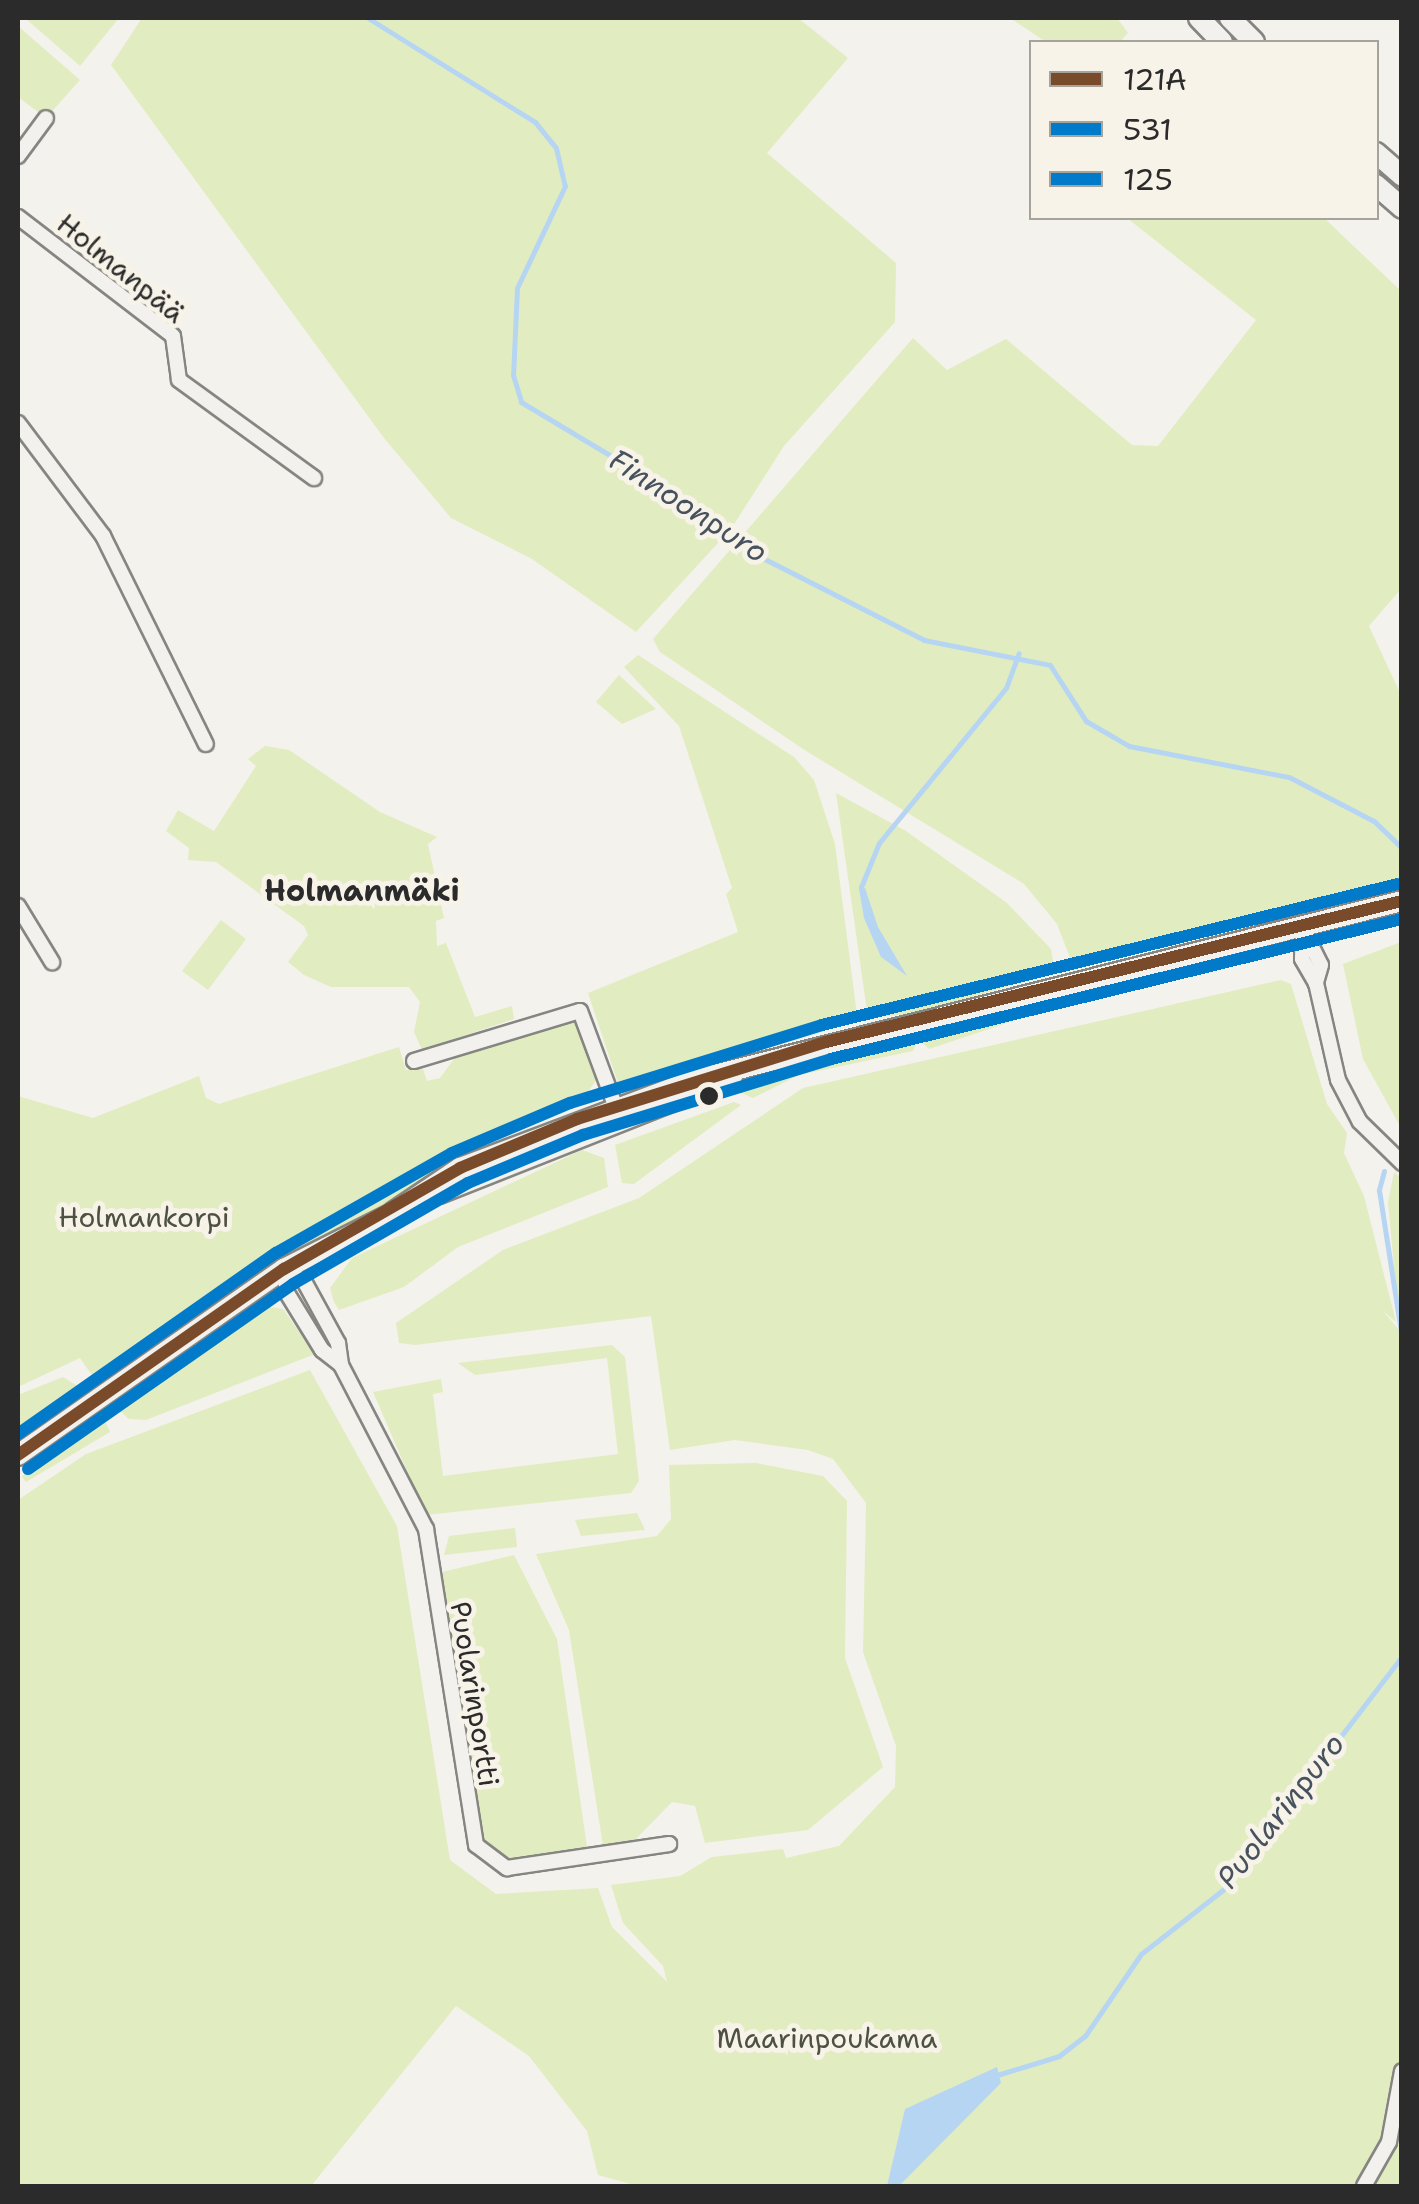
<!DOCTYPE html>
<html>
<head>
<meta charset="utf-8">
<style>
	body { margin:0 }
	#map { position:relative; width:1419px; height:2204px; overflow:hidden; background:#f4f2ec; font-family:"Shantell Sans",sans-serif }
	div>[style] { position:absolute }
	.green>* { inset:0; background:#e2ecc1 }
	.water>* { inset:0; background:#b6d5f3 }
	.stream>* { height:5px; margin:-2.5px; padding:0 2.5px; transform-origin:2.5px; border-radius:2.5px; background:#b6d5f3 }
	.roads { filter:drop-shadow(2px 0 #858582) drop-shadow(-2px 0 #858582) drop-shadow(0 2px #858582) drop-shadow(0 -2px #858582) }
	.minor>* { height:14px; margin:-7px; padding:0 7px; transform-origin:7px; border-radius:7px; background:#f2f1ed }
	.secondary>* { height:20px; margin:-10px; padding:0 10px; transform-origin:10px; border-radius:10px; background:#f2f1ed }
	.primary>* { height:20px; margin:-10px; padding:0 10px; transform-origin:10px; border-radius:10px; background:#f2f1ed }
	.bus-1>* { height:12px; margin:-6px; padding:0 6px; transform-origin:6px; border-radius:6px; background:#7a4b2a }
	.bus-2>* { height:12px; margin:-6px; padding:0 6px; transform-origin:6px; border-radius:6px; background:#007ac9 }
	.bus-3>* { height:12px; margin:-6px; padding:0 6px; transform-origin:6px; border-radius:6px; background:#007ac9 }
	.dots>* { width:28px; height:28px; translate:-50% -50%; box-sizing:border-box; border:5px solid #f7f3e8; border-radius:50% }
	span { translate:-50% -50%; white-space:nowrap; text-align:center; line-height:1.15; -webkit-text-stroke:10px #f7f3e8; paint-order:stroke }
	.street-label { font-size:28px; color:#2b2b2b }
	.park-label { font-size:28px; color:#4d5142 }
	.water-label { font-size:30px; color:#47525e; font-style:italic }
	.neighbourhood-label { font-size:30px; color:#2b2b2b; font-weight:700 }
	.frame { position:absolute; inset:0; border:20px solid #2b2b2b; pointer-events:none }
	.legend { position:absolute; left:1029px; top:40px; width:350px; height:180px; box-sizing:border-box; background:#f7f3e8; border:2px solid #a5a39c; margin:0; padding:12px 18px; list-style:none; font-size:30px; color:#2b2b2b }
	.legend li { display:flex; align-items:center; gap:20px; height:50px }
	.legend b { width:50px; border:2px solid #a5a39c }
</style>
</head>
<body>
<div id="map">
	<div class="green">
		<i style="clip-path:polygon(25px 18px,119px 18px,80px 66px)"></i>
		<i style="clip-path:polygon(142px 18px,798px 18px,848px 58px,767px 153px,896px 263px,895px 322px,784px 446px,731px 529px,636px 632px,532px 559px,451px 518px,384px 438px,111px 65px)"></i>
		<i style="clip-path:polygon(1010px 18px,1117px 18px,1128px 33px,1120px 42px,1046px 42px)"></i>
		<i style="clip-path:polygon(18px 26px,80px 80px,46px 118px,18px 97px)"></i>
		<i style="clip-path:polygon(1127px 218px,1324px 218px,1401px 291px,1401px 589px,1369px 626px,1401px 695px,1401px 891px,1074px 968px,1057px 924px,1024px 884px,803px 749px,660px 652px,653px 639px,913px 338px,947px 370px,1006px 339px,1132px 445px,1158px 446px,1256px 320px)"></i>
		<i style="clip-path:polygon(638px 655px,794px 757px,814px 780px,835px 844px,857px 1015px,630px 1093px,618px 1083px,588px 993px,738px 932px,726px 894px,732px 888px,679px 726px,624px 667px)"></i>
		<i style="clip-path:polygon(619px 675px,656px 709px,622px 724px,596px 702px)"></i>
		<i style="clip-path:polygon(265px 746px,289px 750px,380px 812px,437px 837px,428px 844px,444px 918px,436px 921px,437px 946px,446px 943px,475px 1017px,512px 1006px,514px 1019px,422px 1050px,414px 1032px,420px 1002px,409px 987px,331px 987px,304px 975px,288px 962px,308px 935px,304px 926px,216px 862px,188px 860px,189px 848px,166px 831px,178px 810px,214px 831px,256px 766px,248px 759px)"></i>
		<i style="clip-path:polygon(836px 793px,906px 831px,1007px 903px,1051px 949px,1055px 972px,919px 1013px,868px 1018px)"></i>
		<i style="clip-path:polygon(221px 920px,246px 939px,208px 990px,182px 971px)"></i>
		<i style="clip-path:polygon(1401px 942px,1402px 942px,1401px 1128px,1363px 1059px,1343px 964px)"></i>
		<i style="clip-path:polygon(1281px 980px,1291px 984px,1327px 1104px,1347px 1133px,1344px 1153px,1364px 1196px,1396px 1322px,1383px 1311px,1400px 1331px,1388px 1202px,1394px 1172px,1401px 1178px,1401px 2186px,638px 2186px,598px 2175px,587px 2131px,529px 2056px,456px 2006px,311px 2186px,18px 2186px,18px 1500px,86px 1454px,310px 1370px,397px 1526px,450px 1860px,496px 1894px,598px 1888px,612px 1927px,667px 1982px,663px 1966px,623px 1923px,611px 1885px,680px 1876px,712px 1857px,783px 1849px,786px 1858px,839px 1846px,895px 1787px,896px 1746px,863px 1652px,866px 1503px,833px 1459px,808px 1450px,735px 1440px,670px 1450px,651px 1316px,415px 1345px,399px 1343px,396px 1323px,503px 1250px,639px 1198px,803px 1088px)"></i>
		<i style="clip-path:polygon(1025px 1017px,929px 1049px,918px 1039px,913px 1051px,799px 1075px,753px 1098px,730px 1088px,832px 1053px)"></i>
		<i style="clip-path:polygon(573px 1019px,600px 1075px,579px 1104px,443px 1155px,447px 1164px,399px 1198px,299px 1249px,98px 1384px,80px 1358px,18px 1387px,18px 1096px,93px 1118px,199px 1076px,206px 1098px,219px 1104px,399px 1047px,406px 1070px,423px 1069px,427px 1081px,440px 1078px,459px 1052px)"></i>
		<i style="clip-path:polygon(734px 1102px,741px 1105px,634px 1184px,622px 1183px,615px 1145px)"></i>
		<i style="clip-path:polygon(582px 1150px,604px 1158px,608px 1187px,458px 1247px,404px 1287px,339px 1310px,334px 1302px,330px 1288px,352px 1258px)"></i>
		<i style="clip-path:polygon(251px 1304px,283px 1309px,315px 1354px,146px 1420px,129px 1419px,110px 1402px)"></i>
		<i style="clip-path:polygon(612px 1345px,625px 1357px,639px 1481px,631px 1493px,426px 1515px,373px 1392px,441px 1379px,443px 1392px,433px 1394px,443px 1476px,618px 1454px,607px 1358px,475px 1375px,458px 1363px)"></i>
		<i style="clip-path:polygon(63px 1377px,87px 1392px,18px 1436px,18px 1395px)"></i>
		<i style="clip-path:polygon(100px 1409px,110px 1432px,26px 1482px,22px 1477px,47px 1448px)"></i>
		<i style="clip-path:polygon(756px 1463px,823px 1476px,847px 1501px,845px 1658px,883px 1767px,808px 1830px,705px 1843px,695px 1806px,672px 1802px,630px 1845px,604px 1852px,569px 1630px,536px 1554px,657px 1536px,671px 1519px,669px 1465px)"></i>
		<i style="clip-path:polygon(637px 1513px,645px 1530px,581px 1536px,575px 1520px)"></i>
		<i style="clip-path:polygon(515px 1528px,517px 1547px,444px 1555px,449px 1536px)"></i>
		<i style="clip-path:polygon(514px 1555px,557px 1639px,588px 1854px,509px 1859px,497px 1856px,480px 1833px,442px 1572px)"></i>
	</div>
	<div class="water">
		<i style="clip-path:polygon(865px 888px,878px 927px,907px 976px,881px 957px,864px 918px,859px 889px)"></i>
		<i style="clip-path:polygon(997px 2067px,1001px 2083px,899px 2186px,887px 2186px,905px 2109px)"></i>
	</div>
	<div class="stream">
		<i style="left:368px;top:18px;width:197px;rotate:31.9deg"></i>
		<i style="left:535px;top:122px;width:33px;rotate:51deg"></i>
		<i style="left:556px;top:148px;width:39px;rotate:77deg"></i>
		<i style="left:565px;top:186px;width:113px;rotate:115.2deg"></i>
		<i style="left:517px;top:288px;width:87px;rotate:92.6deg"></i>
		<i style="left:513px;top:375px;width:28px;rotate:73deg"></i>
		<i style="left:521px;top:402px;width:177px;rotate:30.9deg"></i>
		<i style="left:673px;top:493px;width:91px;rotate:37.9deg"></i>
		<i style="left:745px;top:549px;width:201px;rotate:26.9deg"></i>
		<i style="left:924px;top:640px;width:128px;rotate:11.2deg"></i>
		<i style="left:1050px;top:665px;width:67px;rotate:57.3deg"></i>
		<i style="left:1086px;top:721px;width:50px;rotate:30.2deg"></i>
		<i style="left:1129px;top:746px;width:163px;rotate:11deg"></i>
		<i style="left:1289px;top:777px;width:96px;rotate:27.4deg"></i>
		<i style="left:1374px;top:821px;width:39px;rotate:44deg"></i>
		<i style="left:861px;top:887px;width:48px;rotate:-67.8deg"></i>
		<i style="left:879px;top:843px;width:200px;rotate:-50.7deg"></i>
		<i style="left:1006px;top:688px;width:37px;rotate:-70deg"></i>
		<i style="left:1384px;top:1171px;width:20px;rotate:105deg"></i>
		<i style="left:1379px;top:1190px;width:151px;rotate:81.2deg"></i>
		<i style="left:997px;top:2075px;width:65px;rotate:-17deg"></i>
		<i style="left:1059px;top:2056px;width:33px;rotate:-38deg"></i>
		<i style="left:1085px;top:2036px;width:99px;rotate:-55.7deg"></i>
		<i style="left:1141px;top:1954px;width:105px;rotate:-38.1deg"></i>
		<i style="left:1224px;top:1889px;width:293px;rotate:-52.6deg"></i>
	</div>
	<div class="roads">
		<div class="minor">
			<i style="left:18px;top:156px;width:47px;rotate:-53.6deg"></i>
			<i style="left:18px;top:217px;width:195px;rotate:37.5deg"></i>
			<i style="left:173px;top:336px;width:44px;rotate:82.2deg"></i>
			<i style="left:179px;top:380px;width:167px;rotate:36deg"></i>
			<i style="left:18px;top:423px;width:141px;rotate:53deg"></i>
			<i style="left:103px;top:536px;width:232px;rotate:63.7deg"></i>
			<i style="left:18px;top:906px;width:66px;rotate:58.7deg"></i>
			<i style="left:1303px;top:929px;width:40px;rotate:63.4deg"></i>
			<i style="left:1321px;top:965px;width:19px;rotate:106deg"></i>
			<i style="left:1316px;top:983px;width:99px;rotate:77.2deg"></i>
			<i style="left:1338px;top:1080px;width:47px;rotate:62.4deg"></i>
			<i style="left:1360px;top:1122px;width:59px;rotate:44.3deg"></i>
			<i style="left:1303px;top:929px;width:30px;rotate:92deg"></i>
			<i style="left:1302px;top:959px;width:28px;rotate:60deg"></i>
			<i style="left:414px;top:1061px;width:173px;rotate:-16.8deg"></i>
			<i style="left:580px;top:1011px;width:112px;rotate:69.6deg"></i>
			<i style="left:284px;top:1269px;width:23px;rotate:31deg"></i>
			<i style="left:304px;top:1281px;width:71px;rotate:61.3deg"></i>
			<i style="left:338px;top:1343px;width:22px;rotate:82deg"></i>
			<i style="left:341px;top:1365px;width:185px;rotate:62.6deg"></i>
			<i style="left:426px;top:1529px;width:320px;rotate:81deg"></i>
			<i style="left:476px;top:1845px;width:39px;rotate:37deg"></i>
			<i style="left:507px;top:1868px;width:164px;rotate:-8.4deg"></i>
			<i style="left:284px;top:1269px;width:24px;rotate:83deg"></i>
			<i style="left:287px;top:1293px;width:67px;rotate:58.4deg"></i>
			<i style="left:322px;top:1350px;width:24px;rotate:38deg"></i>
			<i style="left:1364px;top:2186px;width:51px;rotate:-60.4deg"></i>
			<i style="left:1389px;top:2142px;width:72px;rotate:-79.6deg"></i>
		</div>
		<div class="secondary">
			<i style="left:439px;top:1193px;width:315px;rotate:-21.6deg"></i>
			<i style="left:393px;top:1213px;width:81px;rotate:-33.9deg"></i>
			<i style="left:460px;top:1168px;width:247px;rotate:-20.6deg"></i>
			<i style="left:691px;top:1081px;width:733px;rotate:-14.21deg"></i>
			<i style="left:18px;top:1455px;width:325px;rotate:-35deg"></i>
			<i style="left:284px;top:1269px;width:133px;rotate:-26.8deg"></i>
		</div>
		<div class="primary">
			<i style="left:1199px;top:18px;width:33px;rotate:46deg"></i>
			<i style="left:1230px;top:18px;width:34px;rotate:45deg"></i>
			<i style="left:1376px;top:153px;width:35px;rotate:41deg"></i>
			<i style="left:1376px;top:185px;width:35px;rotate:41deg"></i>
		</div>
	</div>
	<div class="bus-1">
		<i style="left:18px;top:1455px;width:325px;rotate:-35deg"></i>
		<i style="left:284px;top:1269px;width:203px;rotate:-29.8deg"></i>
		<i style="left:460px;top:1168px;width:127px;rotate:-22.7deg"></i>
		<i style="left:577px;top:1119px;width:261px;rotate:-17.2deg"></i>
		<i style="left:826px;top:1042px;width:593px;rotate:-13.76deg"></i>
	</div>
	<div class="bus-2">
		<i style="left:28px;top:1469px;width:323px;rotate:-34.9deg"></i>
		<i style="left:293px;top:1284px;width:202px;rotate:-30deg"></i>
		<i style="left:468px;top:1183px;width:125px;rotate:-22.7deg"></i>
		<i style="left:583px;top:1135px;width:259px;rotate:-17deg"></i>
		<i style="left:831px;top:1059px;width:588px;rotate:-13.78deg"></i>
	</div>
	<div class="bus-3">
		<i style="left:18px;top:1434px;width:315px;rotate:-35.1deg"></i>
		<i style="left:276px;top:1253px;width:202px;rotate:-29.6deg"></i>
		<i style="left:452px;top:1153px;width:128px;rotate:-23deg"></i>
		<i style="left:570px;top:1103px;width:264px;rotate:-17.2deg"></i>
		<i style="left:822px;top:1025px;width:593px;rotate:-13.76deg"></i>
	</div>
	<div class="dots">
		<i style="left:709px;top:1096px;background:#2b2b2b"></i>
	</div>
	<div class="street-label">
		<span style="left:121px;top:268px;rotate:39deg">Holmanpää</span>
		<span style="left:475px;top:1694px;rotate:81deg">Puolarinportti</span>
	</div>
	<div class="park-label">
		<span style="left:144px;top:1217px">Holmankorpi</span>
		<span style="left:827px;top:2038px">Maarinpoukama</span>
	</div>
	<div class="water-label">
		<span style="left:688px;top:506px;rotate:33deg">Finnoonpuro</span>
		<span style="left:1281px;top:1811px;rotate:-52deg">Puolarinpuro</span>
	</div>
	<div class="neighbourhood-label">
		<span style="left:362px;top:891px">Holmanmäki</span>
	</div>
	<div class="frame"></div>
	<ul class="legend">
	<li><b style="height:12px;background:#7a4b2a"></b>121A</li>
	<li><b style="height:12px;background:#007ac9"></b>531</li>
	<li><b style="height:12px;background:#007ac9"></b>125</li>
	</ul>
</div>
</body>
</html>
